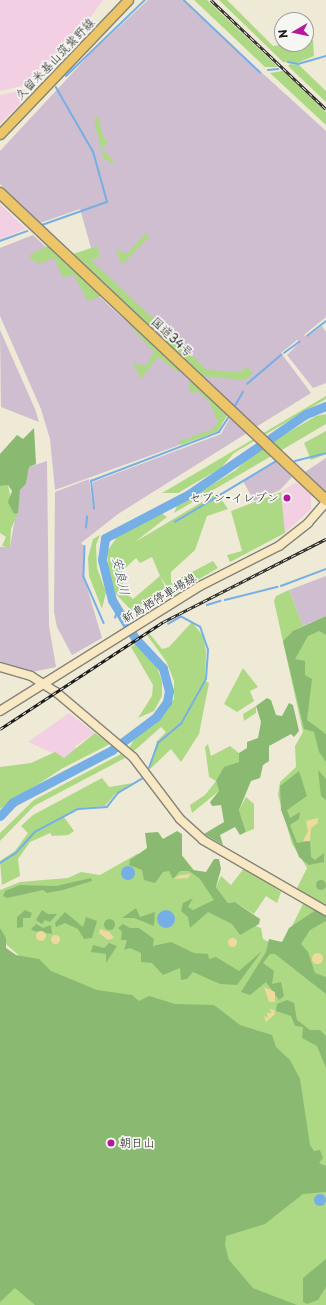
<!DOCTYPE html>
<html>
<head>
<meta charset="utf-8">
<style>
	body { margin:0 }
	#map { position:relative; width:326px; height:1305px; overflow:hidden; background:#eeead6; font-family:"Playpen Sans","Klee One",sans-serif }
	div>[style] { position:absolute }
	.built>* { inset:0; background:#f2cfe2 }
	.industrial>* { inset:0; background:#cfbdd0 }
	.green>* { inset:0; background:#add985 }
	.forest>* { inset:0; background:#8ab972 }
	.round { border-radius:50% }
	.sand>* { inset:0; background:#eeda9e }
	.water>* { inset:0; background:#76afe6 }
	.stream>* { height:1.5px; margin:-0.75px; padding:0 0.75px; transform-origin:0.75px; border-radius:0.75px; background:#76afe6 }
	.river>* { height:9px; margin:-4.5px; padding:0 4.5px; transform-origin:4.5px; border-radius:4.5px; background:#76afe6 }
	.roads { filter:drop-shadow(1px 0 #858379) drop-shadow(-1px 0 #858379) drop-shadow(0 1px #858379) drop-shadow(0 -1px #858379) }
	.secondary>* { height:8px; margin:-4px; padding:0 4px; transform-origin:4px; border-radius:4px; background:#f8e8c3 }
	.primary>* { height:9px; margin:-4.5px; padding:0 4.5px; transform-origin:4.5px; border-radius:4.5px; background:#edc569 }
	.highway>* { height:10px; margin:-5px; padding:0 5px; transform-origin:5px; border-radius:5px; background:#edc569 }
	.rail>* { height:3px; margin-top:-1.5px; transform-origin:0; background:repeating-linear-gradient(90deg,#f6f6f2 0 4.5px,#1c1c1c 0 9px); box-sizing:border-box; border-block:1px solid #1c1c1c }
	.dots>* { width:11px; height:11px; translate:-50% -50%; box-sizing:border-box; border:2px solid #f6f6f2; border-radius:50% }
	span { translate:-50% -50%; white-space:nowrap; text-align:center; line-height:1.15; -webkit-text-stroke:3.5px #f6f6f2; paint-order:stroke }
	.street-label { font-size:12px; color:#1c1c1c }
	.poi-label { font-size:12px; color:#1c1c1c }
	.right { translate:-100% -50%; text-align:right }
	.left { translate:0 -50%; text-align:left }
	.water-label { font-size:13px; color:#40576d; font-style:italic }
	.north { position:absolute; left:274px; top:12px; width:40px; height:40px; box-sizing:border-box; background:#f6f6f2; border:1px solid #9f9f9c; border-radius:50%; rotate:261deg; font-size:11px; font-weight:700; line-height:16px; text-align:center; color:#1c1c1c }
	.north::after { content:''; display:block; margin:auto; width:14px; height:18px; background:#b5179e; clip-path:polygon(50% 0,100% 100%,50% 72%,0 100%) }
</style>
</head>
<body>
<div id="map">
	<div class="built">
		<i style="clip-path:polygon(0 0,103px 0,90px 18px,92px 21px,30px 84px,0 91px)"></i>
		<i style="clip-path:polygon(25px 90px,21px 103px,0 124px,0 95px)"></i>
		<i style="clip-path:polygon(0 204px,26px 229px,0 239px)"></i>
		<i style="clip-path:polygon(296px 482px,311px 495px,311px 509px,285px 533px,281px 492px)"></i>
		<i style="clip-path:polygon(69px 713px,95px 733px,75px 746px,77px 750px,64px 758px,28px 742px)"></i>
	</div>
	<div class="industrial">
		<i style="clip-path:polygon(148px 0,182px 0,326px 131px,326px 317px,304px 335px,307px 337px,322px 326px,326px 332px,326px 383px,313px 388px,287px 355px,300px 342px,297px 340px,281px 353px,311px 393px,256px 427px,82px 262px,100px 257px,97px 247px,91px 248px,80px 209px,40px 223px,0 184px,0 151px,91px 53px)"></i>
		<i style="clip-path:polygon(33px 235px,227px 415px,218px 431px,55px 490px,50px 439px,41px 409px,0 316px,0 248px)"></i>
		<i style="clip-path:polygon(0 330px,35px 409px,39px 422px,1px 407px)"></i>
		<i style="clip-path:polygon(230px 418px,247px 433px,118px 514px,81px 543px,84px 546px,84px 577px,102px 638px,72px 655px,57px 627px,54px 612px,55px 492px,89px 479px,93px 508px,93px 482px,221px 434px)"></i>
		<i style="clip-path:polygon(326px 458px,326px 492px,305px 472px)"></i>
		<i style="clip-path:polygon(47px 461px,49px 626px,56px 667px,32px 672px,0 663px,0 547px,10px 547px,20px 490px,26px 484px,29px 467px)"></i>
		<i style="clip-path:polygon(276px 462px,292px 477px,280px 490px,254px 501px,243px 481px)"></i>
		<i style="clip-path:polygon(326px 576px,326px 616px,303px 626px,289px 590px)"></i>
	</div>
	<div class="green">
		<i style="clip-path:polygon(194px 0,207px 0,278px 67px,265px 67px)"></i>
		<i style="clip-path:polygon(219px 0,227px 0,273px 46px,313px 40px,314px 56px,297px 63px,283px 62px)"></i>
		<i style="clip-path:polygon(290px 64px,299px 65px,326px 91px,326px 102px,288px 66px)"></i>
		<i style="clip-path:polygon(283px 71px,326px 112px,326px 125px,270px 73px)"></i>
		<i style="clip-path:polygon(98px 116px,103px 137px,108px 142px,102px 149px,114px 161px,112px 163px,104px 159px,94px 121px)"></i>
		<i style="clip-path:polygon(146px 233px,149px 237px,124px 263px,120px 262px,116px 248px,126px 254px)"></i>
		<i style="clip-path:polygon(48px 246px,101px 296px,88px 301px,73px 274px,63px 278px,54px 258px,39px 264px,36px 260px,32px 261px,29px 255px)"></i>
		<i style="clip-path:polygon(97px 246px,100px 257px,91px 260px,159px 324px,153px 330px,73px 254px)"></i>
		<i style="clip-path:polygon(113px 307px,180px 370px,178px 372px,158px 357px,141px 379px,133px 363px,146px 366px,154px 352px)"></i>
		<i style="clip-path:polygon(163px 328px,207px 370px,240px 372px,247px 367px,253px 373px,245px 380px,202px 376px,158px 334px)"></i>
		<i style="clip-path:polygon(191px 381px,227px 415px,218px 431px,181px 445px,179px 441px,213px 429px,218px 422px,209px 401px,195px 390px,192px 394px,188px 387px)"></i>
		<i style="clip-path:polygon(326px 396px,326px 399px,234px 453px,221px 468px,178px 493px,162px 493px)"></i>
		<i style="clip-path:polygon(326px 414px,326px 424px,174px 513px,177px 506px,236px 470px,253px 453px,316px 416px)"></i>
		<i style="clip-path:polygon(326px 431px,326px 454px,311px 460px,304px 443px)"></i>
		<i style="clip-path:polygon(8px 485px,14px 514px,18px 513px,11px 529px,10px 548px,2px 546px,6px 537px,0 533px,0 486px)"></i>
		<i style="clip-path:polygon(281px 492px,285px 533px,230px 562px,227px 555px,242px 551px,231px 511px)"></i>
		<i style="clip-path:polygon(evenodd,217px 493px,228px 509px,207px 516px,195px 550px,171px 572px,171px 583px,213px 561px,218px 568px,172px 595px,160px 576px,166px 589px,158px 593px,162px 601px,140px 615px,129px 608px,115px 593px,108px 570px,108px 550px,117px 537px,161px 513px,167px 517px,135px 542px,217px 493px,152px 557px,160px 576px,133px 599px,125px 592px,120px 573px,136px 558px,140px 563px,152px 557px)"></i>
		<i style="clip-path:polygon(100px 535px,96px 545px,97px 568px,106px 592px,102px 609px,89px 576px,88px 558px,93px 539px)"></i>
		<i style="clip-path:polygon(289px 590px,303px 626px,293px 631px,326px 617px,326px 1305px,266px 1305px,223px 1279px,122px 1000px,30px 965px,0 939px,0 890px,20px 882px,68px 878px,81px 872px,100px 875px,137px 854px,161px 853px,182px 855px,231px 916px,261px 928px,263px 939px,281px 948px,302px 906px,304px 898px,295px 892px,307px 868px,292px 844px,278px 795px,280px 782px,296px 767px,295px 746px,303px 732px,274px 601px,276px 596px)"></i>
		<i style="clip-path:polygon(192px 622px,203px 636px,206px 651px,205px 681px,209px 683px,199px 734px,181px 762px,171px 749px,149px 770px,157px 741px,166px 732px,161px 727px,134px 751px,129px 748px,136px 736px,159px 718px,174px 699px,174px 681px,166px 661px,147px 635px,149px 633px,162px 649px,169px 647px)"></i>
		<i style="clip-path:polygon(137px 643px,157px 667px,162px 682px,162px 696px,154px 711px,138px 718px,152px 696px,153px 685px,131px 647px)"></i>
		<i style="clip-path:polygon(243px 668px,258px 687px,250px 691px,254px 701px,237px 712px,224px 704px)"></i>
		<i style="clip-path:polygon(256px 706px,256px 713px,244px 721px,243px 714px)"></i>
		<i style="clip-path:polygon(95px 733px,110px 744px,63px 768px,0 809px,0 767px,31px 763px,55px 752px,64px 758px)"></i>
		<i style="clip-path:polygon(208px 744px,211px 756px,230px 746px,239px 753px,239px 762px,216px 781px,219px 791px,192px 813px,190px 805px,205px 795px,216px 781px,209px 777px,205px 747px)"></i>
		<i style="clip-path:polygon(121px 754px,125px 758px,34px 806px,0 841px,0 833px,34px 800px)"></i>
		<i style="clip-path:polygon(102px 778px,109px 787px,133px 783px,116px 793px,105px 806px,80px 808px,64px 817px,74px 831px,68px 835px,52px 836px,50px 833px,30px 842px,18px 859px,20px 876px,2px 885px,0 861px,15px 851px,28px 833px,21px 826px,33px 815px)"></i>
		<i style="clip-path:polygon(246px 797px,254px 804px,254px 829px,246px 832px,239px 810px)"></i>
		<i style="clip-path:polygon(245px 867px,281px 892px,277px 903px,266px 896px,254px 914px,235px 902px,228px 903px,216px 887px,221px 876px,231px 885px)"></i>
		<i style="clip-path:polygon(0 1282px,60px 1305px,0 1305px)"></i>
	</div>
	<div class="forest">
		<i style="clip-path:polygon(34px 428px,36px 464px,29px 467px,26px 484px,20px 490px,18px 513px,14px 514px,8px 502px,12px 491px,8px 485px,0 486px,0 454px,17px 435px,23px 439px)"></i>
		<i style="clip-path:polygon(326px 616px,326px 635px,319px 631px,308px 636px,295px 659px,305px 661px,305px 675px,312px 679px,307px 720px,326px 734px,326px 762px,319px 752px,314px 732px,304px 729px,283px 641px,293px 631px)"></i>
		<i style="clip-path:polygon(267px 698px,271px 700px,276px 715px,282px 716px,289px 703px,293px 705px,299px 731px,294px 737px,291px 734px,269px 746px,269px 761px,263px 765px,260px 778px,251px 781px,239px 810px,246px 832px,240px 835px,235px 827px,220px 835px,223px 845px,204px 834px,224px 822px,221px 805px,212px 806px,210px 802px,219px 791px,216px 781px,224px 767px,239px 762px,239px 753px,247px 748px,247px 742px,258px 738px,261px 722px,256px 706px)"></i>
		<i style="clip-path:polygon(318px 770px,326px 779px,326px 800px,321px 796px)"></i>
		<i style="clip-path:polygon(299px 771px,307px 796px,287px 810px,290px 818px,300px 812px,299px 819px,290px 825px,297px 843px,310px 841px,311px 857px,315px 860px,324px 853px,324px 862px,309px 865px,299px 857px,281px 810px,280px 786px)"></i>
		<i style="clip-path:polygon(177px 831px,182px 834px,182px 856px,193px 870px,206px 872px,214px 859px,219px 859px,221px 869px,216px 887px,228px 903px,235px 902px,260px 919px,259px 924px,240px 935px,232px 924px,208px 912px,190px 928px,188px 917px,181px 911px,183px 903px,193px 898px,188px 907px,193px 910px,214px 900px,200px 879px,189px 871px,180px 871px,173px 879px,169px 871px,163px 872px,155px 883px,144px 880px,142px 870px,129px 865px,130px 860px,147px 848px,145px 833px,158px 832px,163px 839px)"></i>
		<i style="clip-path:polygon(91px 878px,92px 881px,63px 890px,47px 893px,43px 890px,7px 898px,3px 896px,5px 891px,20px 885px,56px 886px)"></i>
		<i class="round" style="left:316px;top:880px;width:10px;height:10px"></i>
		<i style="clip-path:polygon(136px 908px,140px 917px,155px 912px,154px 926px,134px 918px,122px 918px)"></i>
		<i style="clip-path:polygon(25px 910px,32px 913px,30px 918px,23px 918px,23px 927px,17px 928px,17px 917px)"></i>
		<i style="clip-path:polygon(42px 910px,48px 914px,57px 914px,50px 922px,45px 920px,42px 924px,36px 920px)"></i>
		<i style="clip-path:polygon(316px 910px,326px 915px,326px 921px,310px 930px,301px 944px,308px 952px,315px 973px,326px 977px,326px 994px,275px 954px,270px 954px,263px 963px,274px 971px,272px 984px,281px 982px,284px 996px,279px 1000px,266px 982px,250px 995px,241px 992px,266px 952px,269px 939px,282px 942px,289px 928px)"></i>
		<i style="clip-path:polygon(65px 912px,83px 927px,86px 917px,97px 921px,92px 938px,84px 939px,78px 929px,65px 923px,56px 927px,55px 923px)"></i>
		<i class="round" style="left:103.5px;top:918.5px;width:11px;height:11px"></i>
		<i style="clip-path:polygon(36px 924px,43px 928px,51px 925px,52px 934px,34px 931px,31px 929px)"></i>
		<i style="clip-path:polygon(123px 924px,130px 928px,139px 928px,154px 939px,153px 946px,171px 942px,194px 953px,208px 954px,209px 959px,216px 957px,239px 971px,262px 951px,237px 985px,220px 984px,193px 972px,187px 979px,181px 980px,180px 968px,163px 975px,152px 963px,141px 962px,141px 953px,130px 948px,124px 950px,127px 940px,121px 940px,122px 932px,118px 928px)"></i>
		<i style="clip-path:polygon(0 928px,6px 938px,6px 948px,16px 955px,39px 959px,51px 971px,97px 990px,132px 995px,139px 1001px,149px 996px,175px 1004px,214px 1005px,240px 1025px,272px 1035px,276px 1047px,290px 1060px,300px 1079px,310px 1145px,314px 1151px,320px 1150px,323px 1158px,319px 1163px,326px 1166px,326px 1192px,303px 1194px,265px 1224px,226px 1236px,225px 1245px,229px 1260px,253px 1288px,297px 1305px,35px 1305px,15px 1288px,0 1302px)"></i>
		<i style="clip-path:polygon(109px 943px,117px 946px,106px 963px,106px 954px,91px 952px,93px 945px,104px 948px)"></i>
		<i style="clip-path:polygon(287px 1000px,294px 1003px,297px 1020px,310px 1030px,320px 1030px,326px 1036px,326px 1068px,317px 1046px,302px 1038px,303px 1027px,295px 1026px,291px 1016px,276px 1011px,277px 1004px)"></i>
		<i style="clip-path:polygon(326px 1259px,326px 1287px,318px 1300px,307px 1304px,303px 1302px,303px 1278px)"></i>
	</div>
	<div class="sand">
		<i style="clip-path:polygon(318px 818px,318px 823px,311px 828px,310px 841px,303px 841px,308px 831px,306px 821px)"></i>
		<i style="clip-path:polygon(191px 874px,188px 878px,173px 879px,180px 875px)"></i>
		<i style="clip-path:polygon(100px 929px,109px 932px,114px 938px,108px 940px,99px 933px)"></i>
		<i class="round" style="left:36px;top:931px;width:10px;height:10px"></i>
		<i class="round" style="left:50.5px;top:934.5px;width:9px;height:9px"></i>
		<i class="round" style="left:227.5px;top:937.5px;width:9px;height:9px"></i>
		<i class="round" style="left:311.5px;top:952.5px;width:11px;height:11px"></i>
		<i style="clip-path:polygon(264px 987px,275px 992px,275px 1002px,269px 1002px)"></i>
		<i style="clip-path:polygon(269px 1009px,274px 1010px,275px 1014px,266px 1022px,264px 1016px,268px 1018px,267px 1013px,272px 1013px)"></i>
	</div>
	<div class="water">
		<i class="round" style="left:121px;top:866px;width:14px;height:14px"></i>
		<i class="round" style="left:157px;top:910px;width:18px;height:18px"></i>
		<i class="round" style="left:314px;top:1194px;width:12px;height:12px"></i>
	</div>
	<div class="stream">
		<i style="left:184px;top:0;width:105px;rotate:43.5deg"></i>
		<i style="left:288px;top:62px;width:10px;rotate:11deg"></i>
		<i style="left:298px;top:64px;width:29px;rotate:-16deg"></i>
		<i style="left:268px;top:70px;width:10px;rotate:-6deg"></i>
		<i style="left:66px;top:76px;width:110px;rotate:-43.9deg"></i>
		<i style="left:42px;top:225px;width:69px;rotate:-19.5deg"></i>
		<i style="left:107px;top:202px;width:52px;rotate:-105.6deg"></i>
		<i style="left:93px;top:152px;width:74px;rotate:-120deg"></i>
		<i style="left:0;top:241px;width:29px;rotate:-20deg"></i>
		<i style="left:307px;top:336px;width:24px;rotate:-38deg"></i>
		<i style="left:284px;top:353px;width:19px;rotate:-36deg"></i>
		<i style="left:247px;top:384px;width:45px;rotate:-40.5deg"></i>
		<i style="left:235px;top:406px;width:16px;rotate:-60deg"></i>
		<i style="left:295px;top:461px;width:32px;rotate:-14deg"></i>
		<i style="left:94px;top:509px;width:28px;rotate:-96deg"></i>
		<i style="left:91px;top:481px;width:137px;rotate:-20.9deg"></i>
		<i style="left:219px;top:432px;width:17px;rotate:-57deg"></i>
		<i style="left:175px;top:522px;width:117px;rotate:-31deg"></i>
		<i style="left:86px;top:528px;width:11px;rotate:-85deg"></i>
		<i style="left:85px;top:546px;width:31px;rotate:92deg"></i>
		<i style="left:84px;top:577px;width:50px;rotate:66.5deg"></i>
		<i style="left:281px;top:586px;width:48px;rotate:-20.7deg"></i>
		<i style="left:225px;top:600px;width:54px;rotate:-14deg"></i>
		<i style="left:207px;top:605px;width:14px;rotate:-17deg"></i>
		<i style="left:115px;top:618px;width:6px;rotate:-72deg"></i>
		<i style="left:149px;top:768px;width:27px;rotate:-70deg"></i>
		<i style="left:158px;top:743px;width:30px;rotate:-40deg"></i>
		<i style="left:181px;top:724px;width:51px;rotate:-60.9deg"></i>
		<i style="left:206px;top:679px;width:29px;rotate:-86deg"></i>
		<i style="left:208px;top:650px;width:24px;rotate:-109deg"></i>
		<i style="left:200px;top:627px;width:21px;rotate:-152deg"></i>
		<i style="left:181px;top:617px;width:14px;rotate:150deg"></i>
		<i style="left:0;top:863px;width:19px;rotate:-32deg"></i>
		<i style="left:16px;top:853px;width:28px;rotate:-48deg"></i>
		<i style="left:35px;top:832px;width:49px;rotate:-28.1deg"></i>
		<i style="left:78px;top:809px;width:29px;rotate:-4deg"></i>
		<i style="left:107px;top:807px;width:18px;rotate:-52deg"></i>
		<i style="left:118px;top:793px;width:29px;rotate:-31deg"></i>
	</div>
	<div class="river">
		<i style="left:0;top:816px;width:19px;rotate:-47deg"></i>
		<i style="left:13px;top:802px;width:112px;rotate:-27.7deg"></i>
		<i style="left:112px;top:750px;width:55px;rotate:-36.9deg"></i>
		<i style="left:156px;top:717px;width:19px;rotate:-54deg"></i>
		<i style="left:167px;top:702px;width:11px;rotate:-80deg"></i>
		<i style="left:169px;top:691px;width:24px;rotate:-105deg"></i>
		<i style="left:163px;top:668px;width:41px;rotate:-133deg"></i>
		<i style="left:135px;top:638px;width:44px;rotate:-121.2deg"></i>
		<i style="left:112px;top:600px;width:41px;rotate:-104deg"></i>
		<i style="left:102px;top:560px;width:22px;rotate:-82deg"></i>
		<i style="left:105px;top:538px;width:95px;rotate:-27.6deg"></i>
		<i style="left:189px;top:494px;width:142px;rotate:-34.4deg"></i>
		<i style="left:306px;top:414px;width:22px;rotate:-22deg"></i>
	</div>
	<div class="roads">
		<div class="secondary">
			<i style="left:0;top:667px;width:32px;rotate:16deg"></i>
			<i style="left:31px;top:676px;width:30px;rotate:33deg"></i>
			<i style="left:56px;top:692px;width:101px;rotate:40.2deg"></i>
			<i style="left:133px;top:757px;width:78px;rotate:52.8deg"></i>
			<i style="left:180px;top:819px;width:31px;rotate:42deg"></i>
			<i style="left:203px;top:840px;width:142px;rotate:30deg"></i>
			<i style="left:0;top:711px;width:236px;rotate:-32deg"></i>
			<i style="left:200px;top:586px;width:89px;rotate:-26.9deg"></i>
			<i style="left:279px;top:546px;width:37px;rotate:-38deg"></i>
			<i style="left:308px;top:523px;width:28px;rotate:-49deg"></i>
		</div>
		<div class="primary">
			<i style="left:0;top:134px;width:185px;rotate:-46.3deg"></i>
		</div>
		<div class="highway">
			<i style="left:0;top:193px;width:448px;rotate:43.3deg"></i>
		</div>
	</div>
	<div class="rail">
		<i style="left:211px;top:0;width:158px;rotate:43.5deg"></i>
		<i style="left:0;top:729px;width:195px;rotate:-33.3deg"></i>
		<i style="left:163px;top:622px;width:183px;rotate:-27deg"></i>
	</div>
	<div class="dots">
		<i style="left:287px;top:498px;background:#b5179e"></i>
		<i style="left:111px;top:1143px;background:#b5179e"></i>
	</div>
	<div class="street-label">
		<span style="left:55px;top:59px;rotate:-46deg">久留米基山筑紫野線</span>
		<span style="left:172px;top:337px;rotate:43deg">国道34号</span>
		<span style="left:159px;top:598px;rotate:-31deg">新鳥栖停車場線</span>
	</div>
	<div class="poi-label">
		<span class="right" style="left:279px;top:498px">セブン-イレブン</span>
		<span class="left" style="left:119px;top:1143px">朝日山</span>
	</div>
	<div class="water-label">
		<span style="left:121px;top:576px;rotate:78deg">安良川</span>
	</div>
	<div class="north">N</div>
</div>
</body>
</html>
